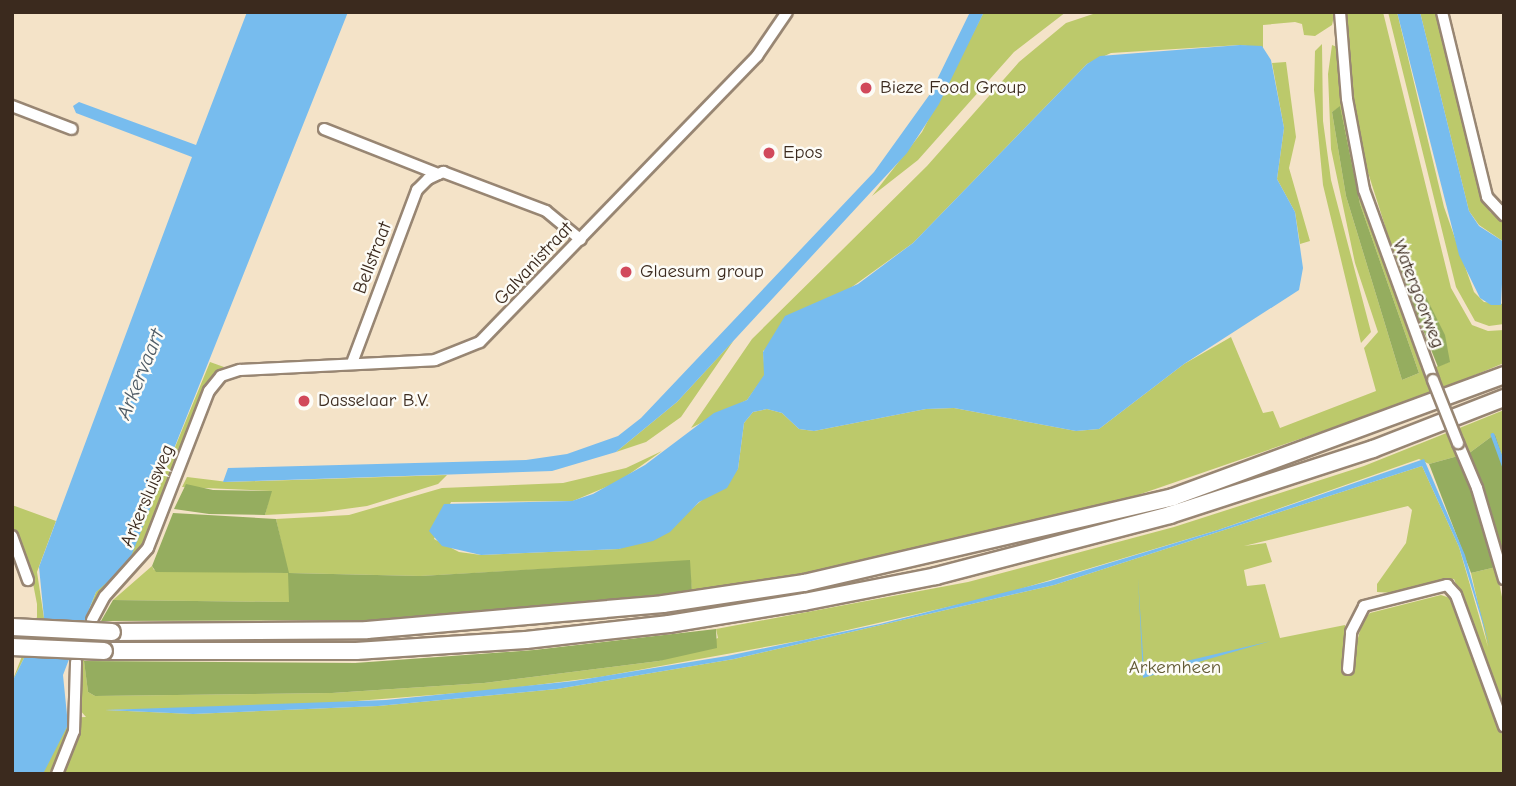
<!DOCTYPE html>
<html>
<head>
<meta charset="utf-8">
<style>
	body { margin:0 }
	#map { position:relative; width:1516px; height:786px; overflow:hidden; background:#f4e3c8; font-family:"Comic Neue",sans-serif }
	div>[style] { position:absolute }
	.green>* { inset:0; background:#bcc96b }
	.forest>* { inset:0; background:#95ad5f }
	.water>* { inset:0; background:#77bcee }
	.stream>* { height:3.5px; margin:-1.75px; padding:0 1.75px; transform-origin:1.75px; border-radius:1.75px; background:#77bcee }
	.roads { filter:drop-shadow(2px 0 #988673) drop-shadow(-2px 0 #988673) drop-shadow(0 2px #988673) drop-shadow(0 -2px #988673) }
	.minor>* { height:10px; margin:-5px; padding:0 5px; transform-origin:5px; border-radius:5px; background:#fff }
	.highway>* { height:16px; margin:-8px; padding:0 8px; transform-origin:8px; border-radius:8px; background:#fff }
	.bridges { filter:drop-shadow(2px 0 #988673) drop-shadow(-2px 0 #988673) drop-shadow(0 2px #988673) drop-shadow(0 -2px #988673) }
	.minor-bridge>* { height:10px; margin:-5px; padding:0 5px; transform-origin:5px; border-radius:5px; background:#fff }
	.highway-bridge>* { height:16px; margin:-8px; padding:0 8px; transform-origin:8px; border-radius:8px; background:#fff }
	.dots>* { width:19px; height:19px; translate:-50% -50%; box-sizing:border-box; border:4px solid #fdfcf7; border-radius:50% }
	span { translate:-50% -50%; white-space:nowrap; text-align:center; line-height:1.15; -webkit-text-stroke:5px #fdfcf7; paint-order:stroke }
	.poi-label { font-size:19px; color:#3b2a1e }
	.left { translate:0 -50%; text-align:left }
	.street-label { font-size:19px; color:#3b2a1e }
	.park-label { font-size:19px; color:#625a35 }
	.water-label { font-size:21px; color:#505d67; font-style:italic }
	.frame { position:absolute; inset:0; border:14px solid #3b2a1e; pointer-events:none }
</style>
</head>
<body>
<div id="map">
	<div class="green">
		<i style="clip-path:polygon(984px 12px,1066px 12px,1014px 52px,918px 160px,872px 196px,922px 132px)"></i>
		<i style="clip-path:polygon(1099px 12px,1335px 12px,1332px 25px,1315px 36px,1304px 35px,1302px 24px,1295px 22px,1263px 25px,1263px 48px,1240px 45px,1111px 53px,1087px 64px,913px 243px,763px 351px,765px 375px,747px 400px,691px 428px,752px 339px,927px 166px,1019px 62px,1066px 23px)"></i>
		<i style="clip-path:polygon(1343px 12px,1383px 12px,1451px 288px,1472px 325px,1488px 331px,1504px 330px,1504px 363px,1441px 389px,1433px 368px,1449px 362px,1411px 267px,1399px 270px,1358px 141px)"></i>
		<i style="clip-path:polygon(1388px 12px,1397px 12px,1444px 207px,1474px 292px,1484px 302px,1504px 304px,1504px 324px,1489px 326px,1475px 321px,1456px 287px)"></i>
		<i style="clip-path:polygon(1420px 12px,1437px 12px,1481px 192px,1490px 212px,1504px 222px,1504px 242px,1479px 225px,1469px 211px)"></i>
		<i style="clip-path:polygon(1322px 44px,1323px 121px,1331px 180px,1371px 332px,1361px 343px,1323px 185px,1314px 90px,1315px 51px)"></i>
		<i style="clip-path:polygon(evenodd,1332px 45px,1337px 47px,1361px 192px,1433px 393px,1106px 506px,920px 553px,692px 592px,689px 561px,420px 576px,289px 573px,289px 602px,113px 600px,152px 566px,154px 570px,288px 573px,276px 519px,349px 515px,442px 488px,563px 483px,626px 468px,662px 451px,618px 482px,573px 501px,451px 502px,434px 539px,459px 552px,481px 555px,619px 549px,688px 512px,738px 469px,744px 423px,753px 412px,767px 409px,782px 413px,799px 429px,814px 431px,926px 409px,954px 408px,1076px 431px,1099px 429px,1184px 364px,1231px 337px,1263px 413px,1273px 411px,1280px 428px,1376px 391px,1364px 348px,1378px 332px,1355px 263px,1331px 149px,1328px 74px,1332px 45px,1340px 107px,1360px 204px,1419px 373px,1402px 380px,1346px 196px,1332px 112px,1340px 107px)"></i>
		<i style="clip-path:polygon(1286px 62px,1296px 137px,1289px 168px,1310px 241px,1300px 244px,1295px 212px,1277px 179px,1284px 128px,1272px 63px)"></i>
		<i style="clip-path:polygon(734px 340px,681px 417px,646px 442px,616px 452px,677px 402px)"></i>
		<i style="clip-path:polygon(210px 362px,224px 367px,210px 383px,139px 556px,85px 620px,96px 592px,159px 486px)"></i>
		<i style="clip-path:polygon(1504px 410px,1504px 461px,1495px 434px,1468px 454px,1457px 429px)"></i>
		<i style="clip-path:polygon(1449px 432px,1458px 456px,1429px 464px,1419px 459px,1218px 530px,1000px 595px,804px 640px,600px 677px,496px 690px,293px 706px,105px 710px,193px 714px,378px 706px,557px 689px,734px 659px,1054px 585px,1422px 466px,1459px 547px,1488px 647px,1471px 573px,1496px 567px,1504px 607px,1504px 715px,1454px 579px,1394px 593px,1377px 592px,1377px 584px,1406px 543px,1412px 510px,1408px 506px,1244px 546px,1266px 543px,1272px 562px,1244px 570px,1247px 586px,1265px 584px,1280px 638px,1345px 625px,1346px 638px,1358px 638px,1363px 620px,1370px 613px,1441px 595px,1453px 599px,1504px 740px,1504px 774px,12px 774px,12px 720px,86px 717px,79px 709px,79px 660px,84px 660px,88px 692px,95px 696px,332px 693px,484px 683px,659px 661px,718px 638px,716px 629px,968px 582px,1174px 527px,1364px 466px)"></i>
		<i style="clip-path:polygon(447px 475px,438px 484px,367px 506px,323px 512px,265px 515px,271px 491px,182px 487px,187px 477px,228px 482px)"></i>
		<i style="clip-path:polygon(12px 505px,56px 521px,37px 572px,44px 618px,12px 682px,37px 617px,37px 604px,29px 563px,12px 529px)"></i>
	</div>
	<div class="forest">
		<i style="clip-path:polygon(1340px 106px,1360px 204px,1419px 373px,1402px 380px,1346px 196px,1332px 112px)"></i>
		<i style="clip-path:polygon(1411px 267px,1445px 335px,1450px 362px,1438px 367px,1399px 270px)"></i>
		<i style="clip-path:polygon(1495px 434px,1504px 461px,1504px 561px,1482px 484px,1468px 454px)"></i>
		<i style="clip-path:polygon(1458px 456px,1480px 514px,1496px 567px,1471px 573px,1429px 464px)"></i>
		<i style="clip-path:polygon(186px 484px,213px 490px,272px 491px,265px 515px,209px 514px,174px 509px)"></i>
		<i style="clip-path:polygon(173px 513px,276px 519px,289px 573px,420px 576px,690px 560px,692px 592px,553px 609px,380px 620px,101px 621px,113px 600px,289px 602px,288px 573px,156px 572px,152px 566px)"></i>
		<i style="clip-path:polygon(716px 629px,717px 648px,659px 661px,484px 683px,332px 693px,95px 696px,88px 692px,84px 661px,355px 663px,534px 650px)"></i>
	</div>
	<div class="water">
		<i style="clip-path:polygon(247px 12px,348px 12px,128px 564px,96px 592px,68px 662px,63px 675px,68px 725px,43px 774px,12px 774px,12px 682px,44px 618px,39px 567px,192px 157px,76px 113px,73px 106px,79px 102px,196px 145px)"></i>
		<i style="clip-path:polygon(970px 12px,984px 12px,939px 104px,907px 153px,677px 402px,616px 452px,552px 471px,223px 482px,228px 468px,526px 460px,567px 454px,618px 436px,641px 418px,874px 172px,930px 94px)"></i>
		<i style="clip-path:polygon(1397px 12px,1420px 12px,1469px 211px,1479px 226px,1504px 242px,1501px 305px,1491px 305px,1480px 298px,1459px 255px)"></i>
		<i style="clip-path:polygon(1240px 45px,1262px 46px,1271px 60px,1284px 128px,1277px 179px,1295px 212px,1303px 268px,1299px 290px,1184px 364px,1099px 429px,1076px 431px,954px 408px,926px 409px,814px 431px,799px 429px,782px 413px,767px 409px,753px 412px,744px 423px,738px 469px,727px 488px,699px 502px,670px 532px,653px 541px,619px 549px,481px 555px,442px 546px,429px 531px,444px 504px,572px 501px,593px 494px,645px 465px,714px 413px,747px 400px,764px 375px,763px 352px,785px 316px,858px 284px,913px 243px,1087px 64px,1100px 56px)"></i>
		<i style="clip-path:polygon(1424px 459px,1465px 555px,1490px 647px,1459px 547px,1422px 466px,1054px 585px,734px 659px,557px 689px,378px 706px,193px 714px,105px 710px,386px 700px,574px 681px,727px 656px,880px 624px,1050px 581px,1218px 530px)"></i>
		<i style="clip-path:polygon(1138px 577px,1144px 671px,1271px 641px,1143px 678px)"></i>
	</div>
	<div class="stream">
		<i style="left:1493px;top:435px;width:33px;rotate:70deg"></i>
	</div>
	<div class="roads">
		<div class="minor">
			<i style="left:1340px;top:12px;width:87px;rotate:85.4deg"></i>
			<i style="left:1347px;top:99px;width:93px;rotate:79.4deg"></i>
			<i style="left:1364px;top:190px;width:202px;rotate:70deg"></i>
			<i style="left:1442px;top:12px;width:190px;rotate:76.3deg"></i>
			<i style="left:1487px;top:197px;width:25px;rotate:47deg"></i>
			<i style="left:12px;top:106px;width:64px;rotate:21deg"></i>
			<i style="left:324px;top:129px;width:123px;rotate:21.5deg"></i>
			<i style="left:352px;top:363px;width:185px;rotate:-69.4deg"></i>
			<i style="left:417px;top:190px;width:16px;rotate:-45deg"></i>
			<i style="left:428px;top:179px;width:17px;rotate:-25deg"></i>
			<i style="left:443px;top:172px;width:110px;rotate:20.7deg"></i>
			<i style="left:546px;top:211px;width:45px;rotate:39.6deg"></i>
			<i style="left:1458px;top:443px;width:49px;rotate:67.1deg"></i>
			<i style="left:1477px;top:488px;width:95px;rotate:73.5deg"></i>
			<i style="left:12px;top:536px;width:47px;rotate:70deg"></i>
			<i style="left:92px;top:620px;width:27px;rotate:-62deg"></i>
			<i style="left:105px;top:596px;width:64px;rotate:-48.1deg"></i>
			<i style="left:148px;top:548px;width:168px;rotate:-68.8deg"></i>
			<i style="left:209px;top:391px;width:19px;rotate:-51deg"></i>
			<i style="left:221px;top:376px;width:20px;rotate:-18deg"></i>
			<i style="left:240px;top:370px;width:195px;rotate:-2.9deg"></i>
			<i style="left:435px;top:360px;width:48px;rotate:-21.8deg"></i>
			<i style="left:480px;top:342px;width:398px;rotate:-45.9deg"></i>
			<i style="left:757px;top:56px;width:53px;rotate:-55.7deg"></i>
			<i style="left:1348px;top:669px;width:37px;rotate:-85deg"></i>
			<i style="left:1351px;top:632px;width:29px;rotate:-63deg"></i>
			<i style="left:1364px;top:606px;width:86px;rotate:-14.2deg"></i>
			<i style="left:1447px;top:585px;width:13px;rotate:48deg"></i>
			<i style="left:1456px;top:595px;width:140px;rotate:69.9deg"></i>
			<i style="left:57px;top:774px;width:46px;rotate:-68.4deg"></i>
			<i style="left:74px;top:731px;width:69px;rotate:-88.3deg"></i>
		</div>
		<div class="highway">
			<i style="left:112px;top:632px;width:255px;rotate:-0.4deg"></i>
			<i style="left:367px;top:630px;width:297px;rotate:-5deg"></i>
			<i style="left:663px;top:604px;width:143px;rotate:-8.5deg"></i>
			<i style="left:804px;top:583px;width:379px;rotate:-13.1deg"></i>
			<i style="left:1173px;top:497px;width:353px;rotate:-20.2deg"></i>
			<i style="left:104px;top:651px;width:252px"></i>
			<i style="left:356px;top:651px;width:170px;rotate:-3.7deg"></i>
			<i style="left:526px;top:640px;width:144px;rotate:-6.4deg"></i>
			<i style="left:669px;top:624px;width:137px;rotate:-9.3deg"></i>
			<i style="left:804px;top:602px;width:135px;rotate:-11.1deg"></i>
			<i style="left:936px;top:576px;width:242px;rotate:-14.6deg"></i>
			<i style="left:1170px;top:515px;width:213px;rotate:-18deg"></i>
			<i style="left:1373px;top:449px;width:141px;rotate:-21.3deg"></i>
		</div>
	</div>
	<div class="bridges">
		<div class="minor-bridge">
			<i style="left:1433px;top:380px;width:68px;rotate:68.4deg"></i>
		</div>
		<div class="highway-bridge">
			<i style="left:12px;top:627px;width:100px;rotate:2.9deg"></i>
			<i style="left:12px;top:647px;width:92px;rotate:2.5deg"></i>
		</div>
	</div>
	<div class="dots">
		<i style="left:866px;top:88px;background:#d1495b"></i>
		<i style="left:769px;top:153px;background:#d1495b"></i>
		<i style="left:626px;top:272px;background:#d1495b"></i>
		<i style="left:304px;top:401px;background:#d1495b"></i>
	</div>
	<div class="poi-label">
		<span class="left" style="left:880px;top:88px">Bieze Food Group</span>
		<span class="left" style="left:783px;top:153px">Epos</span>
		<span class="left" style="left:640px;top:272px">Glaesum group</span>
		<span class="left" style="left:318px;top:401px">Dasselaar B.V.</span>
	</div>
	<div class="street-label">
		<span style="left:373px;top:258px;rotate:-69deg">Bellstraat</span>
		<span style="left:534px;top:264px;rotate:-47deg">Galvanistraat</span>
		<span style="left:1418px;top:294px;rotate:69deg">Watergoorweg</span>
		<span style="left:148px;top:496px;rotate:-67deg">Arkersluisweg</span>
	</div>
	<div class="park-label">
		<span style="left:1175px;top:668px">Arkemheen</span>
	</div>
	<div class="water-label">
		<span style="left:140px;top:374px;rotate:-68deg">Arkervaart</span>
	</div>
	<div class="frame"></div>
</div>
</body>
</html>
